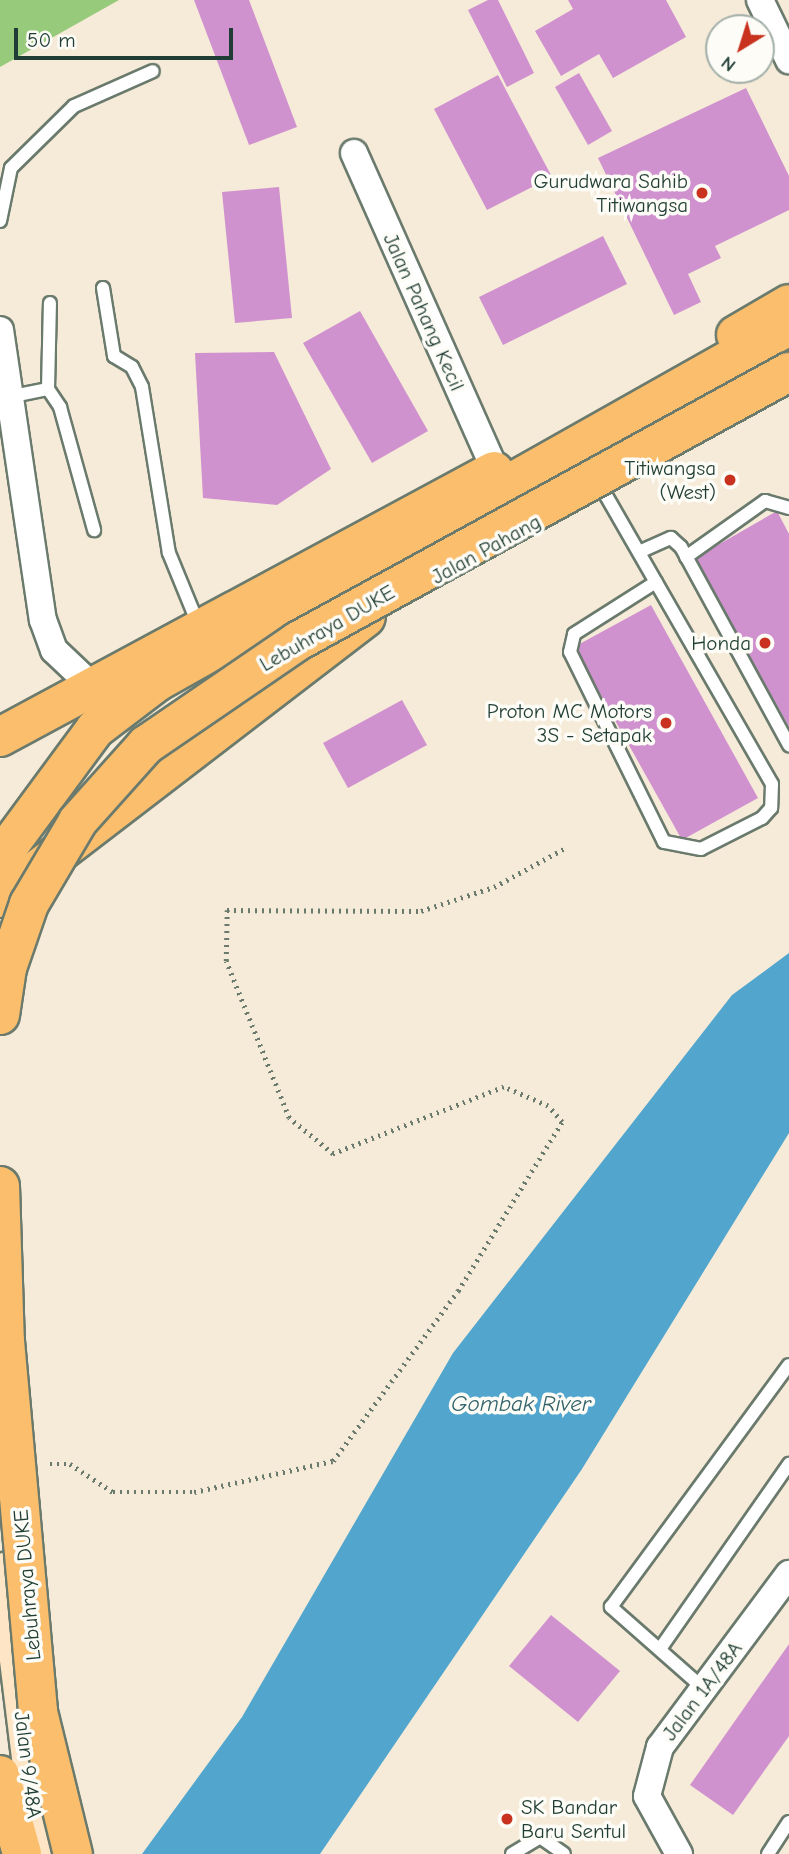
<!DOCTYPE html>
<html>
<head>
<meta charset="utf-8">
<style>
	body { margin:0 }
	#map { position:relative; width:789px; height:1854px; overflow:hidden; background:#f6ebd8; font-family:"Comic Neue",sans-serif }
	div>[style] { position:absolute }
	.green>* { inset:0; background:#97ca7b }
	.water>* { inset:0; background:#52a6ce }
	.building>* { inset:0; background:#d092cf }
	.path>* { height:4.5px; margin-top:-2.25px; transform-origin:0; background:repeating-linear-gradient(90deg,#6a7a6d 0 2px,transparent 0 7px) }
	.roads { filter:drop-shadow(2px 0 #6a7a6d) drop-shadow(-2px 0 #6a7a6d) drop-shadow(0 2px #6a7a6d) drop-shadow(0 -2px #6a7a6d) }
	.service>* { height:12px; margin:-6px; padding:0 6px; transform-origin:6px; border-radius:6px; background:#fff }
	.minor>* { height:26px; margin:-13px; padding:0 13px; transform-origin:13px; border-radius:13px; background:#fff }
	.secondary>* { height:37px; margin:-18.5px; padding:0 18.5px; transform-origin:18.5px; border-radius:18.5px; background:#fde5c5 }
	.primary>* { height:38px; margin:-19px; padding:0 19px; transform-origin:19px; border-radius:19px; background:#fabe6d }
	.motorway>* { height:38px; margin:-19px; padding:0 19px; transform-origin:19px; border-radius:19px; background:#fabe6d }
	.bridges { filter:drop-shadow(2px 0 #6a7a6d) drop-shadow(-2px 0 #6a7a6d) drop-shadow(0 2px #6a7a6d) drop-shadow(0 -2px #6a7a6d) }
	.motorway-bridge>* { height:38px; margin:-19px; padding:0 19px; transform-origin:19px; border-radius:19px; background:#fabe6d }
	.dots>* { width:19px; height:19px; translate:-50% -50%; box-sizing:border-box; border:4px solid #fdfcf7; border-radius:50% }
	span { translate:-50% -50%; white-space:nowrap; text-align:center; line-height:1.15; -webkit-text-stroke:7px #fdfcf7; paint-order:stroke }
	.poi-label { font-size:21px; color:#1f3d34 }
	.right { translate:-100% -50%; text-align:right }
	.left { translate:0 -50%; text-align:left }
	.street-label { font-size:21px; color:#1f3d34 }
	.water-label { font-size:23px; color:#31626a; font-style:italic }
	.north { position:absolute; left:705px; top:14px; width:70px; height:70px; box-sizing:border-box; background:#fdfcf7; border:2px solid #a4b0a9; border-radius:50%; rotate:218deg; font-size:19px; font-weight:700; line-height:28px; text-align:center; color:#1f3d34 }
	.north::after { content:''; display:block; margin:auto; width:24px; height:32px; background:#c8321e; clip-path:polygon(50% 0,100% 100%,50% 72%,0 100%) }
	.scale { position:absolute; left:14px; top:28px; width:219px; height:32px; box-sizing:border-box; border:4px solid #1f3d34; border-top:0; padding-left:9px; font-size:21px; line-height:24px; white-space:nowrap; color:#1f3d34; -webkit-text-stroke:5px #fdfcf7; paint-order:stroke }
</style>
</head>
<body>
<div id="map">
	<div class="green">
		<i style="clip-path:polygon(0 0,119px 0,0 67px)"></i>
	</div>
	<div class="water">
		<i style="clip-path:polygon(789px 953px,789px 1133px,582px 1469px,320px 1854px,142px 1854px,242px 1717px,453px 1353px,732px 995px)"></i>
	</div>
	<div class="building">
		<i style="clip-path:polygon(194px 0,249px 0,297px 127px,249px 145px)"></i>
		<i style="clip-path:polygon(488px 0,498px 0,534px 73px,507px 87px,468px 10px)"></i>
		<i style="clip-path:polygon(568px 0,666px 0,686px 37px,613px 78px,599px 54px,561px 76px,535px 31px,573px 9px)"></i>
		<i style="clip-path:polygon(579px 73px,612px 131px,588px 145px,555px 87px)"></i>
		<i style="clip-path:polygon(498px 75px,552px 177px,487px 210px,434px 109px)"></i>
		<i style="clip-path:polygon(746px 88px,789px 176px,789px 210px,715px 246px,721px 258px,688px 274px,701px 302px,674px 315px,598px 158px)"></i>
		<i style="clip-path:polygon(279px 187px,292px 318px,235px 323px,222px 192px)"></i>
		<i style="clip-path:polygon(603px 236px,627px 284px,503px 345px,479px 297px)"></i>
		<i style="clip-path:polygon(360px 311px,428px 431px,372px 463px,303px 343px)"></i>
		<i style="clip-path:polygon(274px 352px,331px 469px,277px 505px,203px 498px,195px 353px)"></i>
		<i style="clip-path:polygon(777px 511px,789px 534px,789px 727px,695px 558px)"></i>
		<i style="clip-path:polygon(651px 605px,758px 798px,682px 840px,574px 647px)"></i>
		<i style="clip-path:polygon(402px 700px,427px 745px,348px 788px,323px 743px)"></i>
		<i style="clip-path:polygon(551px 1615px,620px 1671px,578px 1722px,509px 1666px)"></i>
		<i style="clip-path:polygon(789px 1644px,789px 1736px,733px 1815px,690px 1785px)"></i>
	</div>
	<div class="path">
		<i style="left:50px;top:1464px;width:20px"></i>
		<i style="left:70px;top:1464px;width:51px;rotate:33.1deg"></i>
		<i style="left:113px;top:1492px;width:81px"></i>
		<i style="left:194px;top:1492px;width:142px;rotate:-12.6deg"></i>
		<i style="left:333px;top:1461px;width:211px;rotate:-53.7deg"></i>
		<i style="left:458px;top:1291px;width:198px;rotate:-58.4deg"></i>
		<i style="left:562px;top:1122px;width:21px;rotate:-131deg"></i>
		<i style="left:548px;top:1106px;width:48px;rotate:-156.6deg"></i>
		<i style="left:504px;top:1087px;width:184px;rotate:158.6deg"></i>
		<i style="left:333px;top:1154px;width:57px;rotate:-140.7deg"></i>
		<i style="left:289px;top:1118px;width:169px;rotate:-111.9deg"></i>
		<i style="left:226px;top:961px;width:51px;rotate:-88.9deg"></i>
		<i style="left:227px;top:910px;width:194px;rotate:0.3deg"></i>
		<i style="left:421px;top:911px;width:77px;rotate:-18.2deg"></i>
		<i style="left:494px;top:887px;width:83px;rotate:-28.7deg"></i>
	</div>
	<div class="roads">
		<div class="service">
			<i style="left:0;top:221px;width:54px;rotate:-78.3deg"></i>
			<i style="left:11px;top:168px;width:88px;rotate:-44.5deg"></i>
			<i style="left:74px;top:106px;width:86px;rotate:-23.9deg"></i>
			<i style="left:103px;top:288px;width:69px;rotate:80.8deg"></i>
			<i style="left:114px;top:356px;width:21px;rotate:31deg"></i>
			<i style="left:132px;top:367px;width:22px;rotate:63deg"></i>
			<i style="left:142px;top:387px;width:168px;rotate:80.8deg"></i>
			<i style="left:169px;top:553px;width:79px;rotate:67.7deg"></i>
			<i style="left:48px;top:389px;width:86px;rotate:-88.7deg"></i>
			<i style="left:8px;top:397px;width:41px;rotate:-11.3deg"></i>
			<i style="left:48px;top:389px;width:22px;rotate:56deg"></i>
			<i style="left:60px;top:407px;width:128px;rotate:74.5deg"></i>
			<i style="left:600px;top:485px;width:345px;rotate:60.1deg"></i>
			<i style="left:772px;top:784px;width:24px;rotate:92deg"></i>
			<i style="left:771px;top:808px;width:13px;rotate:132deg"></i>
			<i style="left:762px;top:818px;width:68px;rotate:153.1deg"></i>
			<i style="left:701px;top:849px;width:38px;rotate:-169deg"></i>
			<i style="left:664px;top:842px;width:212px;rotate:-116.3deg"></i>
			<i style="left:570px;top:652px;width:18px;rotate:-77deg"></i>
			<i style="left:574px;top:634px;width:97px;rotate:-32.4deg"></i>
			<i style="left:639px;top:552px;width:35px;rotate:-24deg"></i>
			<i style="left:671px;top:538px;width:13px;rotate:42deg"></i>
			<i style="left:681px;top:547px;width:226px;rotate:61.4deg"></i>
			<i style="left:686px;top:557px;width:97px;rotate:-35.3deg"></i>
			<i style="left:765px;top:501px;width:25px;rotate:16deg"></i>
			<i style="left:660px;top:1649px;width:226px;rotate:-55.1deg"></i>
			<i style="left:703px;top:1688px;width:123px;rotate:-138.6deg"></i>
			<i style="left:611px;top:1607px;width:300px;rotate:-53.7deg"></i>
			<i style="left:512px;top:1854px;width:33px;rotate:-31deg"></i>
			<i style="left:540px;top:1837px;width:29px;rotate:35deg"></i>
			<i style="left:768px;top:1854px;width:38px;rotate:-57deg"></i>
		</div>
		<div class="minor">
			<i style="left:760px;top:0;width:67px;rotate:64.2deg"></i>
			<i style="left:354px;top:153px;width:347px;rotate:66deg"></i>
			<i style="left:0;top:330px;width:293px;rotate:81.6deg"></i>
			<i style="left:43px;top:620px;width:32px;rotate:70deg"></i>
			<i style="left:54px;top:650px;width:52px;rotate:43.5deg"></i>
			<i style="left:679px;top:1854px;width:66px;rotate:-118.9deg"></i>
			<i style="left:647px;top:1796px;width:51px;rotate:-75.1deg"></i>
			<i style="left:660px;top:1747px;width:216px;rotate:-53.3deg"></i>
		</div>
		<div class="secondary">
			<i style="left:7px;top:1570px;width:286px;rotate:83deg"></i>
		</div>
		<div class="primary">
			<i style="left:736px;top:335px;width:61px;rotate:-30.3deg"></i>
			<i style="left:0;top:737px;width:561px;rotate:-28.3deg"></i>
			<i style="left:0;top:898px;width:461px;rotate:-37.5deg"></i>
		</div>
		<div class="motorway">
			<i style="left:0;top:858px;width:160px;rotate:-53.6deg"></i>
			<i style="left:95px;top:729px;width:78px;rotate:-37.2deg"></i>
			<i style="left:157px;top:682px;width:725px;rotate:-29.39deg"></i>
			<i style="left:0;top:1775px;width:82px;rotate:74.4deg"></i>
		</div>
	</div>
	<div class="bridges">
		<div class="motorway-bridge">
			<i style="left:0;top:1015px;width:48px;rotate:-81.5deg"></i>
			<i style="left:7px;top:968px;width:68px;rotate:-71deg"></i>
			<i style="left:29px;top:904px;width:96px;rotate:-59.4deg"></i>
			<i style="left:78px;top:821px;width:102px;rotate:-48.2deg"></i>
			<i style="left:146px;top:745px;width:184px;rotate:-34.4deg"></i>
			<i style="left:298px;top:641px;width:560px;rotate:-28.72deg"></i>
			<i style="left:0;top:1186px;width:155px;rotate:88.2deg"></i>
			<i style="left:5px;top:1341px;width:372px;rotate:84.9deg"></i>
			<i style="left:38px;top:1712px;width:146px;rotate:76.2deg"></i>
		</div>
	</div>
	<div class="dots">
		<i style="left:702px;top:193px;background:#c8321e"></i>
		<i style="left:730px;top:480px;background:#c8321e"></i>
		<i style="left:765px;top:643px;background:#c8321e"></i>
		<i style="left:666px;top:723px;background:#c8321e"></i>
		<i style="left:507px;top:1819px;background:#c8321e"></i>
	</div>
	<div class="poi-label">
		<span class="right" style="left:688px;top:193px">Gurudwara Sahib<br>Titiwangsa</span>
		<span class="right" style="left:716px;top:480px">Titiwangsa<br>(West)</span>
		<span class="right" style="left:751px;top:643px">Honda</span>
		<span class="right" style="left:652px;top:723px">Proton MC Motors<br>3S - Setapak</span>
		<span class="left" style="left:521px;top:1819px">SK Bandar<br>Baru Sentul</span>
	</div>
	<div class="street-label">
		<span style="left:424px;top:312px;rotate:66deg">Jalan Pahang Kecil</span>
		<span style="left:486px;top:549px;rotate:-29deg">Jalan Pahang</span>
		<span style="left:327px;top:628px;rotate:-30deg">Lebuhraya DUKE</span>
		<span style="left:27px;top:1585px;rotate:-95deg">Lebuhraya DUKE</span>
		<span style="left:702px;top:1691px;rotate:-53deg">Jalan 1A/48A</span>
		<span style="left:28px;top:1765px;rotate:83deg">Jalan 9/48A</span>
	</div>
	<div class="water-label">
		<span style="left:521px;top:1404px">Gombak River</span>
	</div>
	<div class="north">N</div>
	<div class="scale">50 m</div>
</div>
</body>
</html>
